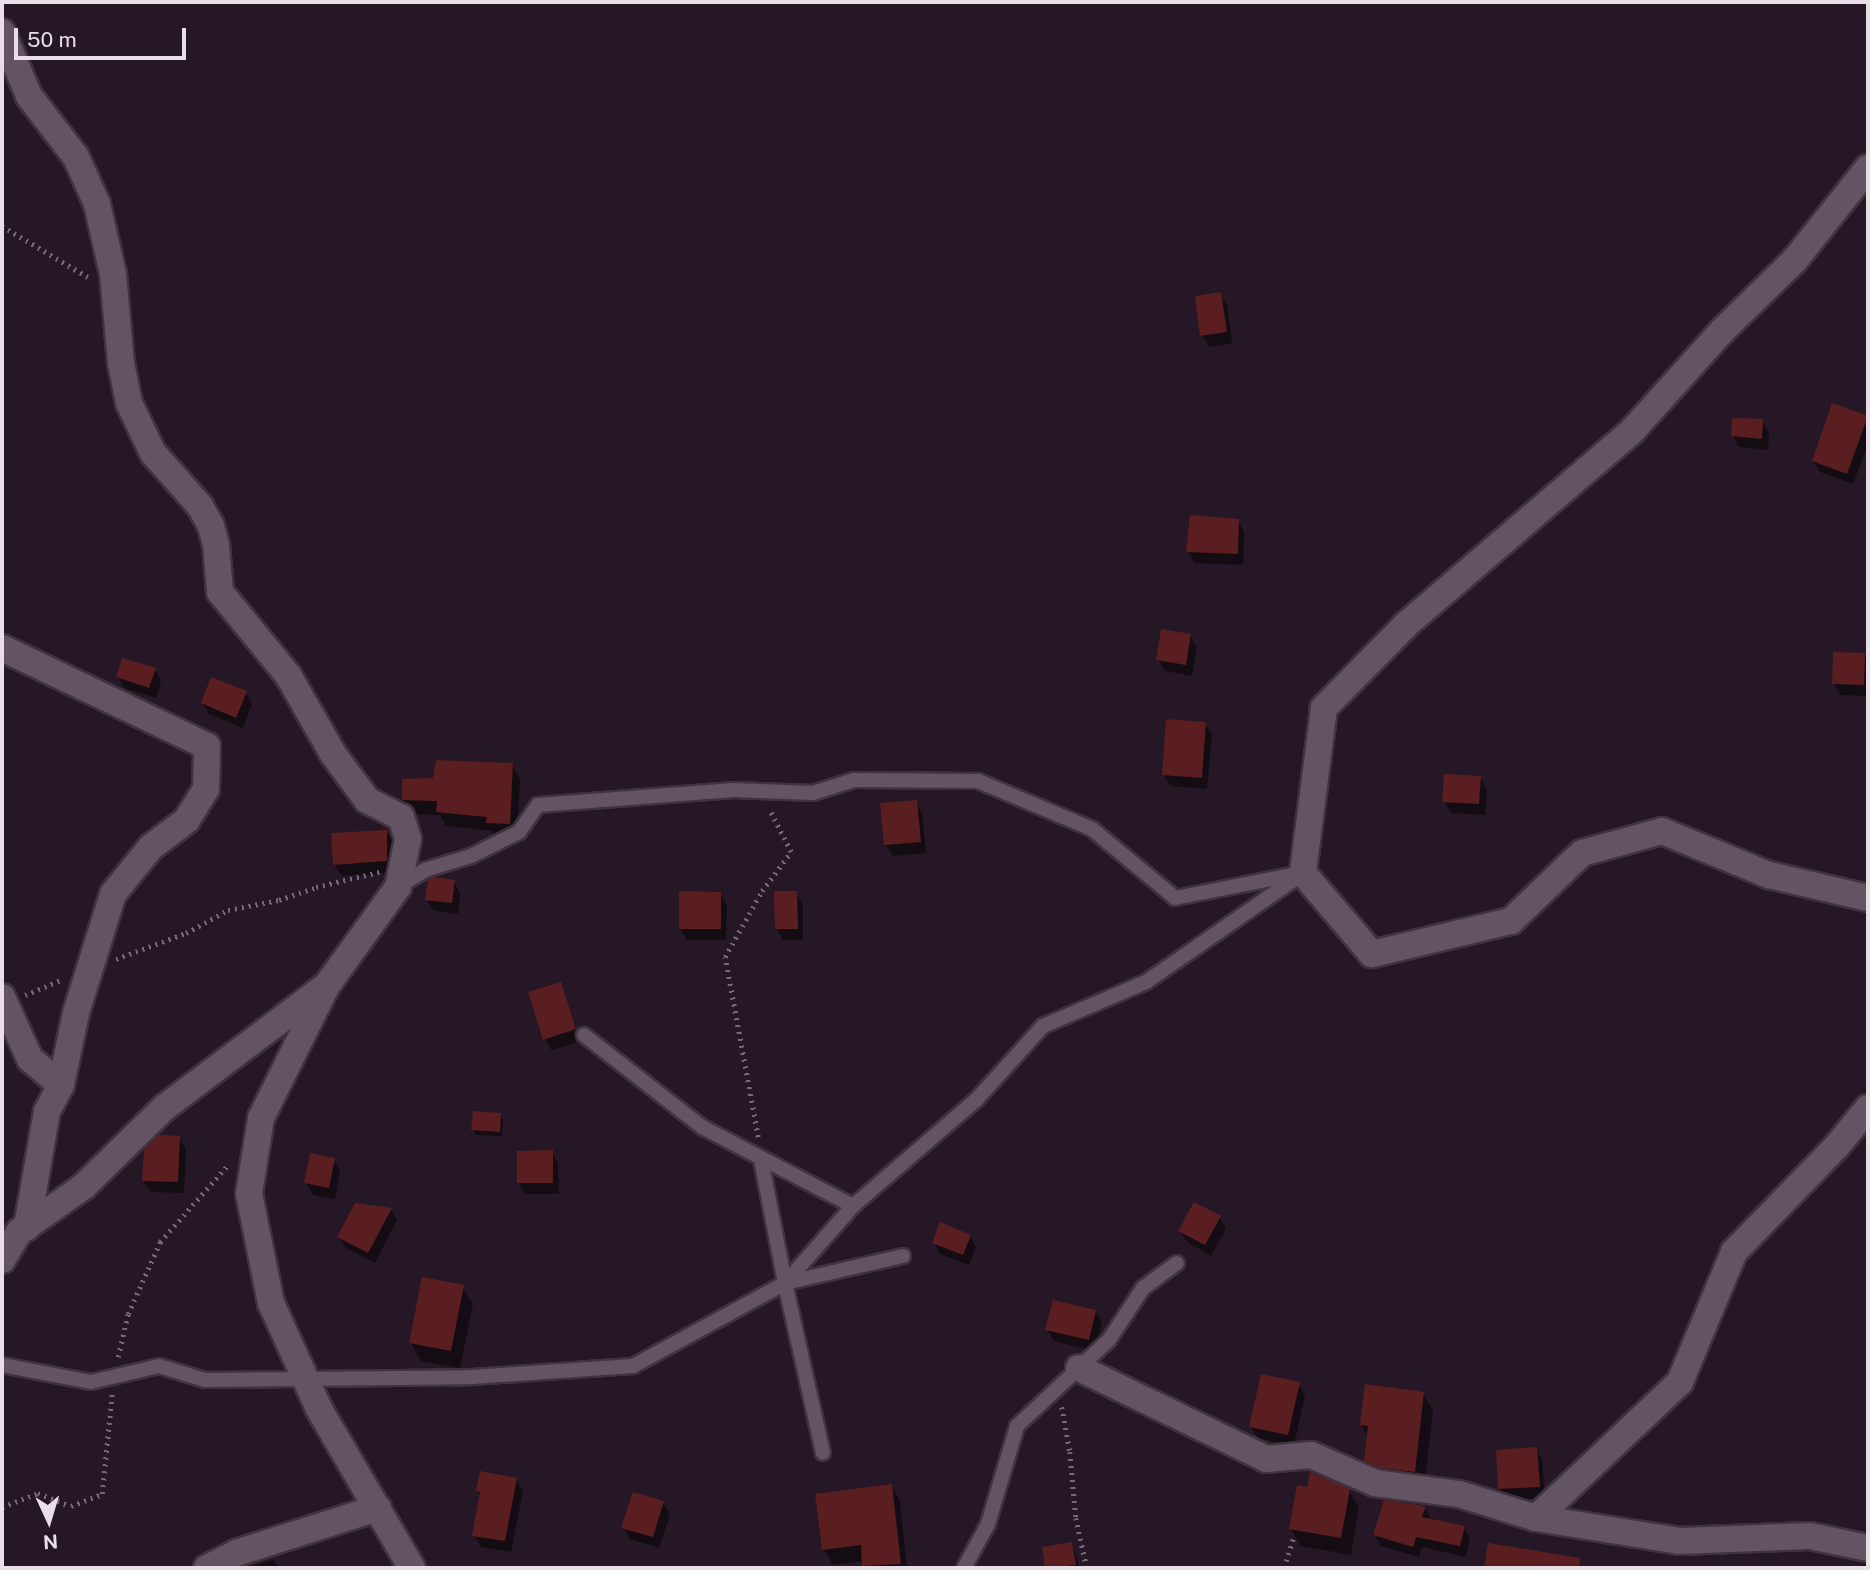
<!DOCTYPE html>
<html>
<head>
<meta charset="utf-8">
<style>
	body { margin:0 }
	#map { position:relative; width:1870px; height:1570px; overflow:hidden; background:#251725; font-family:"Public Sans",sans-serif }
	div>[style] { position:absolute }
	.shadow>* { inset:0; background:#0007 }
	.building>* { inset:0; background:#5b1e20 }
	.path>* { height:4.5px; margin-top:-2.25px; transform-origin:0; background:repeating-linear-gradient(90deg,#766a76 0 2px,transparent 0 7px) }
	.roads { filter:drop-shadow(2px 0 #3e333e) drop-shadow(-2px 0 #3e333e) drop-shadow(0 2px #3e333e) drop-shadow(0 -2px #3e333e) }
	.service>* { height:14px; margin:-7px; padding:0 7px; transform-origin:7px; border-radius:7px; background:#645363 }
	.minor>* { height:26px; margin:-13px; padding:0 13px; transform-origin:13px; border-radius:13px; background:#645363 }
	span { translate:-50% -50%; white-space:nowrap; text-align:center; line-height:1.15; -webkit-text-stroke:7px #251725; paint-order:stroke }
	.frame { position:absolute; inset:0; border:4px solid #e9dfe9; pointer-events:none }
	.north { position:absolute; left:14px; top:1486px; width:70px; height:70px; -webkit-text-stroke:5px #251725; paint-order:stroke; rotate:176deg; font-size:19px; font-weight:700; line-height:28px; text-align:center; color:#e9dfe9 }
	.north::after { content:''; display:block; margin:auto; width:24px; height:32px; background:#e9dfe9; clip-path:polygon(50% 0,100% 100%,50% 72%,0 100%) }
	.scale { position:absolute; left:14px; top:28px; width:172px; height:32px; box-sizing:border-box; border:4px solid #e9dfe9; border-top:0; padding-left:9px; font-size:21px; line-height:24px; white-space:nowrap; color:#e9dfe9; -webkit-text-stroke:5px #251725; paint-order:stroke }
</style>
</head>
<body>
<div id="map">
	<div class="shadow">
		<i style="clip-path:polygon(1220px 294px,1227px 305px,1232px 343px,1209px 347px,1202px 335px)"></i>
		<i style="clip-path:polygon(1867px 417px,1868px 444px,1853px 484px,1820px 472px,1813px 461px)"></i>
		<i style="clip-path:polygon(1762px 421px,1769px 432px,1768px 450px,1739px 447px,1733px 435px)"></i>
		<i style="clip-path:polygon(1238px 521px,1244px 532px,1243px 565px,1194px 563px,1188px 552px)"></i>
		<i style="clip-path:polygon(1190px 636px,1197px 647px,1192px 676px,1165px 671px,1158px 659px)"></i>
		<i style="clip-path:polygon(1864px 654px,1868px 661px,1868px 696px,1840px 695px,1834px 684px)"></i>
		<i style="clip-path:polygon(155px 670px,161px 681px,156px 698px,124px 688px,118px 676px)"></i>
		<i style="clip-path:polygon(246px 693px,252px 704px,243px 728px,209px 714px,203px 703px)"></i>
		<i style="clip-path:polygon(1205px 724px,1212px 735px,1207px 789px,1170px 786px,1163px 774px)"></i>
		<i style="clip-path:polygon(512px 765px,520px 779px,517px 838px,496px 837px,493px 831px,446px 826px,440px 815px,412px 814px,403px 799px,434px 780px)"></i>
		<i style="clip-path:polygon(1480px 778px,1487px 789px,1485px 815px,1451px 813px,1444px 801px)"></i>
		<i style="clip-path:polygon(916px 802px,922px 813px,926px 853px,893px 856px,886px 845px,882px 805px)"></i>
		<i style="clip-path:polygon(386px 831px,393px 843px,393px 873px,341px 876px,335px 864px)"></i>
		<i style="clip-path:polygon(454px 882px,460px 893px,458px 914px,434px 911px,427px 900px)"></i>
		<i style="clip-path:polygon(796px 893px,803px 904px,803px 940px,783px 940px,777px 929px)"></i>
		<i style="clip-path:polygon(720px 894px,727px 905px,726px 940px,687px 940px,680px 928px)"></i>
		<i style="clip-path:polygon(560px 984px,581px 1041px,551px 1050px,545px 1039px)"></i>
		<i style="clip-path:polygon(500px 1115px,503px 1120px,502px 1136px,476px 1135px,473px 1129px)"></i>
		<i style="clip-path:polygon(179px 1138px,186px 1149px,184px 1193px,151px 1192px,144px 1181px)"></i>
		<i style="clip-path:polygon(552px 1152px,558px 1164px,559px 1194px,525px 1194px,519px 1183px)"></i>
		<i style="clip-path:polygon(334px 1159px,340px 1171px,335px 1199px,313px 1195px,306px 1183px)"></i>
		<i style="clip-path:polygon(391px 1209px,397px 1220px,375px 1263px,346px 1248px,339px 1237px)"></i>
		<i style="clip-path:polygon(1220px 1218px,1226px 1229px,1211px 1256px,1187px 1242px,1180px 1231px)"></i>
		<i style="clip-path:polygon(970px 1236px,976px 1247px,969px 1265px,940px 1254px,934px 1242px)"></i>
		<i style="clip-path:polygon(462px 1287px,473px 1304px,460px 1368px,421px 1361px,411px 1343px)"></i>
		<i style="clip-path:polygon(1095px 1311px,1102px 1323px,1095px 1351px,1054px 1341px,1047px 1330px)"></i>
		<i style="clip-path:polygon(1298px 1384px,1305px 1395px,1294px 1446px,1258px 1438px,1251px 1427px)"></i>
		<i style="clip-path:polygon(1423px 1393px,1433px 1411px,1424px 1489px,1376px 1479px,1366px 1461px,1369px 1438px,1361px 1425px)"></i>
		<i style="clip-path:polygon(1536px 1449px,1542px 1460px,1545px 1498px,1507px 1500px,1500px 1489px,1498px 1451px)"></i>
		<i style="clip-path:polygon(516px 1479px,523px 1491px,511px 1552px,481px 1547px,474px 1535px,481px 1497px,478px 1491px)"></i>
		<i style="clip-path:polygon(891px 1485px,900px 1501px,907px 1568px,864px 1568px,864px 1561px,833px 1565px,824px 1550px,817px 1495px)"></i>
		<i style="clip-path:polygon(1309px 1489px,1349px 1491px,1359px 1508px,1351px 1555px,1301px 1546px,1291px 1529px)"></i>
		<i style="clip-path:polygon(663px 1503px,670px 1514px,659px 1548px,630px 1539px,623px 1527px)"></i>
		<i style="clip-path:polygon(1425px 1507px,1431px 1520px,1464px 1527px,1470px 1539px,1466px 1557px,1422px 1547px,1419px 1557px,1381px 1546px,1375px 1535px)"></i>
		<i style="clip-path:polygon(1072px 1544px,1080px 1568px,1047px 1568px,1044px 1548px)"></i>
		<i style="clip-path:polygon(273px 1560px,279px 1568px,248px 1568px)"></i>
	</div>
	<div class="building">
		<i style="clip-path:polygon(1221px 292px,1227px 332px,1200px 336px,1195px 296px)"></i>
		<i style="clip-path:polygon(1832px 403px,1868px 416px,1847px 474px,1812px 461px)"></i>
		<i style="clip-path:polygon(1732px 418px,1763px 419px,1762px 439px,1731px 436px)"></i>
		<i style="clip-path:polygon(1190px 515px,1239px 519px,1238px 554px,1186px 552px)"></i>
		<i style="clip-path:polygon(1161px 629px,1191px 634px,1186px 665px,1156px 660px)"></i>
		<i style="clip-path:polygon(1833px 652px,1865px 653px,1864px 685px,1832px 684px)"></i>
		<i style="clip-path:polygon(122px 658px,156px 668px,149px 688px,116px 677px)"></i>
		<i style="clip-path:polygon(211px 677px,247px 691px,236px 718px,201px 703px)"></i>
		<i style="clip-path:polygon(1166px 719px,1206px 722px,1202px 778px,1162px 775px)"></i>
		<i style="clip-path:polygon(436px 760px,513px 763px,510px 824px,486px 823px,487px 817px,436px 812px,437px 801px,402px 800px,402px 779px,433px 778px)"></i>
		<i style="clip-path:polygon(1444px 774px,1481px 776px,1479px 804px,1442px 802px)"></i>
		<i style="clip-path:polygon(917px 800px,921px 842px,884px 845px,880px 803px)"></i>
		<i style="clip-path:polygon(387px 830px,387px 861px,333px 865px,331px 833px)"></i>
		<i style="clip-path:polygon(434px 877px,455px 880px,452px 903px,425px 900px,428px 880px)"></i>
		<i style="clip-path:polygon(679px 891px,721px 892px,721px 929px,679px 929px)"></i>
		<i style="clip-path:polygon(774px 891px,797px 891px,798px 929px,775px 929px)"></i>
		<i style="clip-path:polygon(561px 982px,576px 1029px,543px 1040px,528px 992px)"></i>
		<i style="clip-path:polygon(473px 1111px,501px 1113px,500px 1132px,471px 1130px)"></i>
		<i style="clip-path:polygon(158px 1135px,180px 1136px,178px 1182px,142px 1181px,144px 1150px)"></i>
		<i style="clip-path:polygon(553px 1150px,553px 1183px,517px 1183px,517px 1151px)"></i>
		<i style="clip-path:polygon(310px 1153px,335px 1158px,329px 1188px,304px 1183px)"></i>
		<i style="clip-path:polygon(1194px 1202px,1221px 1216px,1205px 1245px,1178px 1231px)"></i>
		<i style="clip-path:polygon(355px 1203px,392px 1208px,368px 1253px,337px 1237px)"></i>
		<i style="clip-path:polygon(940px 1222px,971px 1235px,963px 1255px,932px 1243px)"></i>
		<i style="clip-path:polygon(422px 1277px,464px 1285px,451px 1351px,409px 1343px)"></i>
		<i style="clip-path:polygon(1053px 1300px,1096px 1310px,1089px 1340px,1045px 1330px)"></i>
		<i style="clip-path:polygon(1261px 1374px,1300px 1382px,1288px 1435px,1249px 1427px)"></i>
		<i style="clip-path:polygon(1365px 1384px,1424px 1392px,1415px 1472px,1379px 1468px,1364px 1461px,1368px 1426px,1360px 1425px)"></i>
		<i style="clip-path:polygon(1537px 1447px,1540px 1487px,1498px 1489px,1496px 1450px)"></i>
		<i style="clip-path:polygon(480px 1471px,517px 1478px,505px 1541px,472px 1536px,480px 1492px,476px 1491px)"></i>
		<i style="clip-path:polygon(1310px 1472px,1350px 1489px,1341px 1538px,1289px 1529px,1297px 1485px,1307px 1487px)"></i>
		<i style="clip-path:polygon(892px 1484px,901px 1564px,862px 1566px,861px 1545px,822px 1550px,815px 1494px)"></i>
		<i style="clip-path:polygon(633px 1492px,664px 1501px,653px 1537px,621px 1528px)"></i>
		<i style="clip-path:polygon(1384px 1500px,1426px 1506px,1422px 1517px,1465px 1526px,1460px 1546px,1416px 1537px,1413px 1547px,1373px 1535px)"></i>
		<i style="clip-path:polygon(1072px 1542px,1076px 1565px,1045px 1568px,1042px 1547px)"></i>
		<i style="clip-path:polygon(1488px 1543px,1580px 1558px,1579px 1568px,1484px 1568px)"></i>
	</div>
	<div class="path">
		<i style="left:2px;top:226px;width:100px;rotate:30.7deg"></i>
		<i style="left:116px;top:959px;width:75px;rotate:-20.4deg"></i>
		<i style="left:186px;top:933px;width:48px;rotate:-28.7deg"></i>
		<i style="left:228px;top:910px;width:52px;rotate:-11.1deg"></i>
		<i style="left:279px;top:900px;width:39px;rotate:-19deg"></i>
		<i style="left:316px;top:887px;width:65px;rotate:-13.4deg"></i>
		<i style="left:25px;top:995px;width:41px;rotate:-22.8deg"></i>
		<i style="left:758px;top:1137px;width:183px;rotate:-100.4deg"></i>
		<i style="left:725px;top:957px;width:76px;rotate:-60.7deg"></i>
		<i style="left:762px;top:891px;width:49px;rotate:-53.4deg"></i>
		<i style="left:791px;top:852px;width:48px;rotate:-117.1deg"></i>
		<i style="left:118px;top:1357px;width:44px;rotate:-76.9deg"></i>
		<i style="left:128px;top:1314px;width:79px;rotate:-66deg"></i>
		<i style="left:160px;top:1242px;width:103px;rotate:-48.6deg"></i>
		<i style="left:1062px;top:1407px;width:46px;rotate:79.9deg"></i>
		<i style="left:1070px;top:1452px;width:66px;rotate:84.8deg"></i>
		<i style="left:1076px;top:1518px;width:51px;rotate:77.6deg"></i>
		<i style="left:2px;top:1507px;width:39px;rotate:-21deg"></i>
		<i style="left:38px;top:1493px;width:35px;rotate:22deg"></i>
		<i style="left:71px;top:1506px;width:33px;rotate:-21deg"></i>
		<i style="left:102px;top:1494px;width:101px;rotate:-84.3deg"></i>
		<i style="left:1284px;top:1568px;width:31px;rotate:-73deg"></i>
	</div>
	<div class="roads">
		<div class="service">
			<i style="left:398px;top:887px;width:32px;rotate:-32deg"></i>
			<i style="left:425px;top:870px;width:48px;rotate:-16.9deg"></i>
			<i style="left:471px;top:856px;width:54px;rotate:-26.6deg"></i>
			<i style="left:519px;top:832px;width:33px;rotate:-55deg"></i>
			<i style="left:538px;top:805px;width:196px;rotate:-4.4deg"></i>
			<i style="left:733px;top:790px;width:80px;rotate:2.1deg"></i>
			<i style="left:813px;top:793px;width:43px;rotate:-17.6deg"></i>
			<i style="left:854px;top:780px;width:124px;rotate:0.5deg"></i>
			<i style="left:978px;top:781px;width:124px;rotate:22.8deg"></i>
			<i style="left:1092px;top:829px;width:108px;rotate:39.7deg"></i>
			<i style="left:1175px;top:898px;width:130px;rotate:-11.1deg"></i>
			<i style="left:584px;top:1035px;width:150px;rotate:37.9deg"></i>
			<i style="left:702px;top:1127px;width:170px;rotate:27.6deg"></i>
			<i style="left:853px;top:1206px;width:164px;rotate:-40.8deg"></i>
			<i style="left:977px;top:1099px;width:98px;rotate:-47.9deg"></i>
			<i style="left:1043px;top:1026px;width:112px;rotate:-23.1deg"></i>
			<i style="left:1146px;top:982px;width:186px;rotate:-34.7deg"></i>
			<i style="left:853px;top:1206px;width:103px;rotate:131.4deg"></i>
			<i style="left:785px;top:1283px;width:121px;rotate:-12.9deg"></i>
			<i style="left:785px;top:1283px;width:174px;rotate:77.4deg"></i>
			<i style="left:2px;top:1365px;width:91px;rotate:10.8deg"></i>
			<i style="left:91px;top:1382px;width:70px;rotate:-13.2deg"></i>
			<i style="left:159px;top:1366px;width:48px;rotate:16.9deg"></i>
			<i style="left:205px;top:1380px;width:267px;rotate:-0.6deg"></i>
			<i style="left:472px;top:1377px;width:161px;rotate:-3.9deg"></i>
			<i style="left:633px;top:1366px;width:173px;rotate:-28.6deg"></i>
			<i style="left:785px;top:1283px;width:126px;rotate:-101deg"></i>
			<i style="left:964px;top:1568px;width:50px;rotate:-61.4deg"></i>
			<i style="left:988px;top:1524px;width:102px;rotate:-73.5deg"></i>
			<i style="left:1017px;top:1426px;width:126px;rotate:-43.1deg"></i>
			<i style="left:1109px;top:1340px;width:62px;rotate:-56.8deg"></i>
			<i style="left:1143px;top:1288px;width:42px;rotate:-36.3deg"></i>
		</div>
		<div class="minor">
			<i style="left:2px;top:32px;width:69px;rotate:67.1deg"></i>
			<i style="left:29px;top:96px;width:77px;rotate:52.4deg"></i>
			<i style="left:76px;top:157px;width:51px;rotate:65.9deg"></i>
			<i style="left:97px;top:204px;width:72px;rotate:77.1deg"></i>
			<i style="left:113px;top:274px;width:89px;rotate:84.9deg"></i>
			<i style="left:121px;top:363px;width:41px;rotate:78.7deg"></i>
			<i style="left:129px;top:403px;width:55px;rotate:64.4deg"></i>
			<i style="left:153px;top:453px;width:71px;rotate:48.4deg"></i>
			<i style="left:200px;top:506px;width:23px;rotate:61deg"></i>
			<i style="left:211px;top:526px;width:20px;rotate:75deg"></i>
			<i style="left:216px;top:545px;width:47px;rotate:85.1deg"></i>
			<i style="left:220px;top:592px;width:107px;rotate:50.7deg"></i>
			<i style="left:288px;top:675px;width:91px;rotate:60.3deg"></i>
			<i style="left:333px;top:754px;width:57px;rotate:53.5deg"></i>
			<i style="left:367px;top:800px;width:38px;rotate:27deg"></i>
			<i style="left:401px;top:817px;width:23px;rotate:72deg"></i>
			<i style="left:408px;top:839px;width:49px;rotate:101.8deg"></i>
			<i style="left:398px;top:887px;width:121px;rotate:125.9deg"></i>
			<i style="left:327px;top:985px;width:148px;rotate:116.4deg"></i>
			<i style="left:261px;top:1118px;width:77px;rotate:99deg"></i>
			<i style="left:249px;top:1194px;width:111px;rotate:78.6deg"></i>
			<i style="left:271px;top:1303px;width:116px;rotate:65.6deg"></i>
			<i style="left:319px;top:1409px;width:184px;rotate:59.7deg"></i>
			<i style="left:1868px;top:168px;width:119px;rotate:128.5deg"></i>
			<i style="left:1794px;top:261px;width:100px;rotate:135.8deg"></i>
			<i style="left:1722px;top:331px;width:135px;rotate:132deg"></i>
			<i style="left:1632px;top:431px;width:298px;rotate:139.4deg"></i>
			<i style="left:1406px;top:625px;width:117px;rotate:134.7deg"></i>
			<i style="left:1324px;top:708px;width:166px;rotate:97.3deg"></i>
			<i style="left:1303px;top:873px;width:106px;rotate:49.6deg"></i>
			<i style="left:1372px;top:954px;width:143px;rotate:-13.4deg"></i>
			<i style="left:1511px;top:921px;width:98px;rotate:-43.8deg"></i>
			<i style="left:1582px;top:853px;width:83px;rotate:-15.4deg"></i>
			<i style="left:1662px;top:831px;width:116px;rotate:22.4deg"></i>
			<i style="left:1769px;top:875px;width:102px;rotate:13.1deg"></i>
			<i style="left:2px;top:648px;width:227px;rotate:25.6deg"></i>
			<i style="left:207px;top:746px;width:43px;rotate:91.3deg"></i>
			<i style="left:206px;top:789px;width:36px;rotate:122deg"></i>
			<i style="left:187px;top:820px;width:45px;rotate:143.1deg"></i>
			<i style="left:151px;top:847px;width:60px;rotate:129deg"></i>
			<i style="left:113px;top:894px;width:125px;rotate:107.3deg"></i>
			<i style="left:76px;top:1013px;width:74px;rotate:101.8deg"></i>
			<i style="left:61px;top:1085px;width:30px;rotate:118deg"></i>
			<i style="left:47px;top:1111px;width:118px;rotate:99.8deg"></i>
			<i style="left:2px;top:997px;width:68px;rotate:65.7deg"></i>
			<i style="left:30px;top:1059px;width:40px;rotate:40deg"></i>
			<i style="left:1868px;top:1108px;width:49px;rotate:129.2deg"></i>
			<i style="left:1837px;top:1146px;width:148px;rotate:134.2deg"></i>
			<i style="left:1734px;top:1252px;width:141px;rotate:112.6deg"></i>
			<i style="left:1680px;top:1382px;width:198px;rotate:136.6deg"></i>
			<i style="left:1536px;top:1518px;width:145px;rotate:9.1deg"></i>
			<i style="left:1679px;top:1541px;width:131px;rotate:-2.2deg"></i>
			<i style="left:1810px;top:1536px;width:59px;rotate:11.7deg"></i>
			<i style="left:2px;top:1260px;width:33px;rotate:-59deg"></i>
			<i style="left:19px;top:1232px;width:80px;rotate:-35.3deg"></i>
			<i style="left:84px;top:1186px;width:113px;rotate:-44.3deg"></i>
			<i style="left:165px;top:1107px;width:198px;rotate:-37deg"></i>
			<i style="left:1079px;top:1368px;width:208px;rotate:25.9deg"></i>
			<i style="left:1266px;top:1459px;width:45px;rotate:-5.1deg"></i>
			<i style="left:1311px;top:1455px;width:70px;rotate:23.6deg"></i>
			<i style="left:1375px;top:1483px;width:85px;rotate:7.5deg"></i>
			<i style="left:1459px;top:1494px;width:81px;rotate:17.3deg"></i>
			<i style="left:207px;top:1568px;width:33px;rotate:-27deg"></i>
			<i style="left:236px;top:1553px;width:149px;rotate:-17.6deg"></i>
		</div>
	</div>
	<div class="frame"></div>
	<div class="north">N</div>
	<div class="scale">50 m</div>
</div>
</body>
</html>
